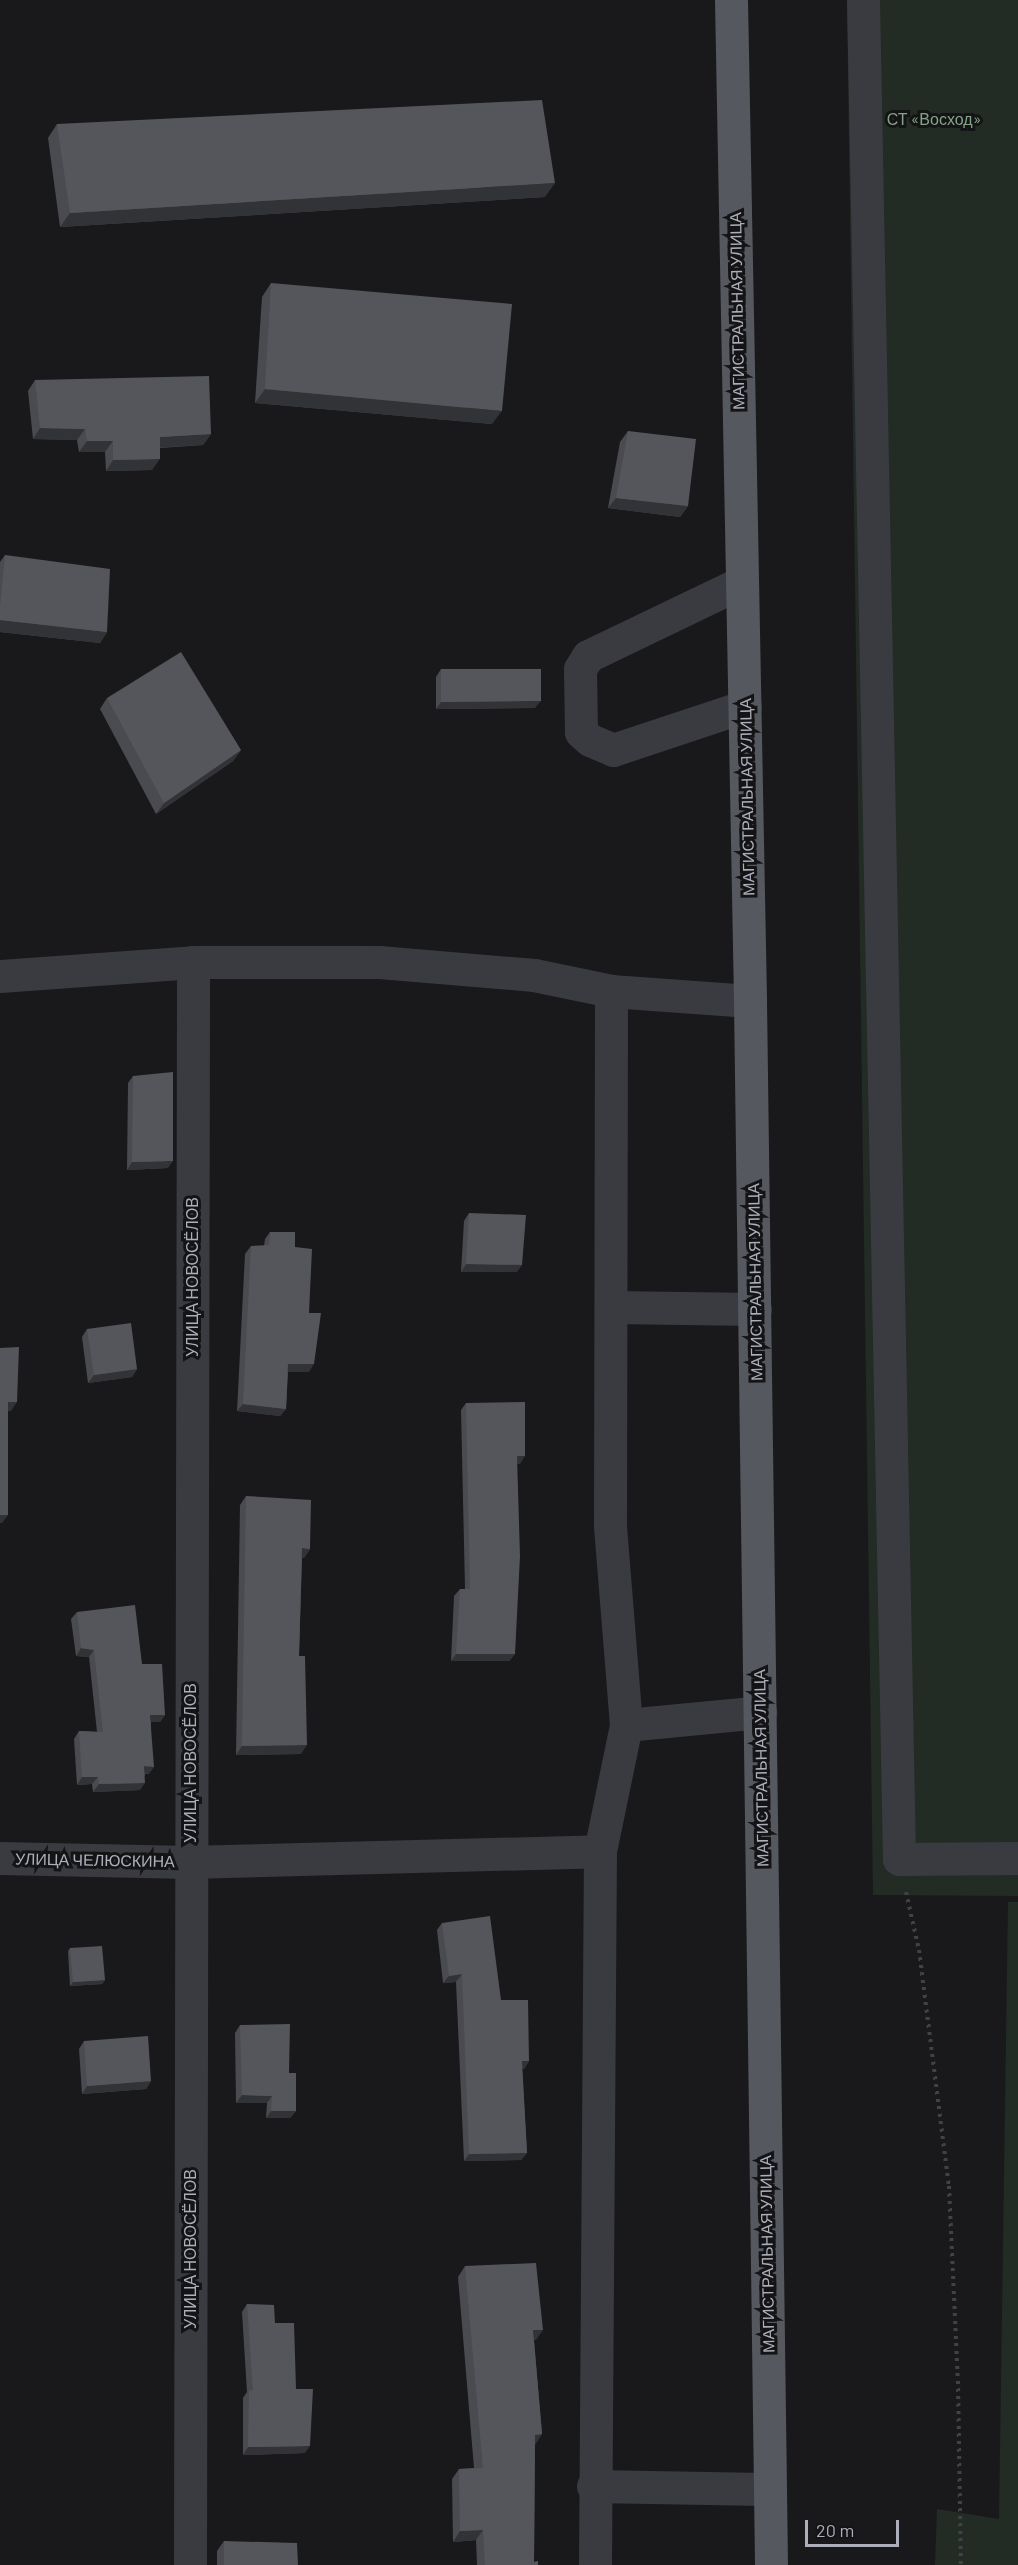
<!DOCTYPE html>
<html>
<head>
<meta charset="utf-8">
<style>
	body { margin:0 }
	#map { position:relative; width:1018px; height:2565px; overflow:hidden; background:#19191b; font-family:Barlow,sans-serif }
	div>[style] { position:absolute }
	.green>* { inset:0; background:#232b25 }
	.path>* { height:4px; margin-top:-2px; transform-origin:0; background:repeating-linear-gradient(90deg,#404247 0 3px,transparent 0 7.5px) }
	.minor>* { height:33px; margin:-16.5px; padding:0 16.5px; transform-origin:16.5px; border-radius:16.5px; background:#3a3b40 }
	.major>* { height:33px; margin:-16.5px; padding:0 16.5px; transform-origin:16.5px; border-radius:16.5px; background:#56585f }
	.wall>* { inset:0; background:#4a4b50 }
	.shaded-wall>* { inset:0; background:#323336 }
	.building>* { inset:0; background:#55565b }
	span { translate:-50% -50%; white-space:nowrap; text-align:center; line-height:1.15; -webkit-text-stroke:6px #141416; paint-order:stroke }
	.park-label { font-size:16px; color:#84a488 }
	.street-label { font-size:16px; color:#acafba }
	.scale { position:absolute; left:805px; top:2520px; width:94px; height:27px; box-sizing:border-box; border:3px solid #acafba; border-top:0; padding-left:8px; font-size:18px; line-height:21px; white-space:nowrap; color:#acafba; -webkit-text-stroke:4px #141416; paint-order:stroke }
</style>
</head>
<body>
<div id="map">
	<div class="green">
		<i style="clip-path:polygon(847px 0,1018px 0,1018px 1896px,873px 1895px)"></i>
		<i style="clip-path:polygon(1008px 1902px,1018px 1902px,1018px 2565px,935px 2565px,937px 2509px,999px 2519px)"></i>
	</div>
	<div class="path">
		<i style="left:906px;top:1892px;width:59px;rotate:77.4deg"></i>
		<i style="left:919px;top:1950px;width:238px;rotate:82.8deg"></i>
		<i style="left:949px;top:2186px;width:195px;rotate:87.4deg"></i>
		<i style="left:958px;top:2381px;width:184px;rotate:89.1deg"></i>
	</div>
	<div class="minor">
		<i style="left:863px;top:0;width:1859px;rotate:88.89deg"></i>
		<i style="left:899px;top:1859px;width:119px;rotate:-0.5deg"></i>
		<i style="left:742px;top:582px;width:171px;rotate:154.3deg"></i>
		<i style="left:588px;top:656px;width:15px;rotate:122deg"></i>
		<i style="left:580px;top:669px;width:63px;rotate:89.1deg"></i>
		<i style="left:581px;top:732px;width:12px;rotate:42deg"></i>
		<i style="left:590px;top:740px;width:25px;rotate:23deg"></i>
		<i style="left:613px;top:750px;width:139px;rotate:-18.4deg"></i>
		<i style="left:0;top:976px;width:194px;rotate:-4.1deg"></i>
		<i style="left:193px;top:962px;width:186px"></i>
		<i style="left:379px;top:962px;width:156px;rotate:4.8deg"></i>
		<i style="left:534px;top:975px;width:79px;rotate:11.7deg"></i>
		<i style="left:611px;top:991px;width:139px;rotate:4.1deg"></i>
		<i style="left:612px;top:1307px;width:143px;rotate:0.8deg"></i>
		<i style="left:626px;top:1725px;width:135px;rotate:-5.5deg"></i>
		<i style="left:0;top:1858px;width:189px;rotate:1.2deg"></i>
		<i style="left:189px;top:1862px;width:411px;rotate:-1.5deg"></i>
		<i style="left:593px;top:2486px;width:177px;rotate:1deg"></i>
		<i style="left:190px;top:2565px;width:1603px;rotate:-89.89deg"></i>
		<i style="left:595px;top:2565px;width:714px;rotate:-89.6deg"></i>
		<i style="left:600px;top:1851px;width:129px;rotate:-78.3deg"></i>
		<i style="left:626px;top:1725px;width:201px;rotate:-94.6deg"></i>
		<i style="left:610px;top:1525px;width:534px;rotate:-89.89deg"></i>
	</div>
	<div class="major">
		<i style="left:731px;top:0;width:1001px;rotate:88.91deg"></i>
		<i style="left:750px;top:1001px;width:1564px;rotate:89.23deg"></i>
	</div>
	<div class="wall">
		<i style="clip-path:polygon(57px 124px,545px 197px,60px 227px,48px 138px)"></i>
		<i style="clip-path:polygon(271px 283px,492px 424px,255px 403px,262px 297px)"></i>
		<i style="clip-path:polygon(35px 380px,211px 434px,203px 445px,160px 448px,152px 470px,106px 471px,105px 452px,79px 452px,77px 440px,33px 439px,28px 391px)"></i>
		<i style="clip-path:polygon(628px 431px,688px 506px,680px 517px,608px 508px,620px 442px)"></i>
		<i style="clip-path:polygon(5px 555px,107px 632px,100px 643px,0 632px,0 562px)"></i>
		<i style="clip-path:polygon(441px 669px,535px 708px,436px 709px,436px 677px)"></i>
		<i style="clip-path:polygon(107px 698px,241px 750px,233px 761px,156px 814px,100px 709px)"></i>
		<i style="clip-path:polygon(133px 1076px,168px 1168px,127px 1170px,128px 1083px)"></i>
		<i style="clip-path:polygon(469px 1213px,517px 1272px,461px 1272px,464px 1221px)"></i>
		<i style="clip-path:polygon(270px 1232px,295px 1247px,309px 1313px,309px 1372px,288px 1372px,286px 1409px,280px 1416px,237px 1411px,245px 1254px,251px 1246px,264px 1246px,265px 1239px)"></i>
		<i style="clip-path:polygon(87px 1329px,137px 1369px,132px 1377px,88px 1383px,82px 1337px)"></i>
		<i style="clip-path:polygon(466px 1403px,520px 1464px,517px 1464px,515px 1654px,509px 1661px,451px 1661px,454px 1596px,460px 1589px,465px 1589px,461px 1410px)"></i>
		<i style="clip-path:polygon(246px 1496px,310px 1549px,304px 1558px,302px 1558px,299px 1656px,301px 1754px,236px 1755px,240px 1505px)"></i>
		<i style="clip-path:polygon(77px 1612px,142px 1664px,165px 1715px,160px 1722px,151px 1722px,149px 1774px,145px 1774px,140px 1790px,93px 1792px,92px 1784px,77px 1785px,74px 1739px,79px 1731px,97px 1732px,89px 1657px,76px 1656px,71px 1619px)"></i>
		<i style="clip-path:polygon(442px 1923px,501px 2000px,529px 2061px,524px 2069px,522px 2069px,527px 2153px,521px 2160px,464px 2161px,456px 1982px,443px 1983px,437px 1930px)"></i>
		<i style="clip-path:polygon(70px 1948px,105px 1980px,102px 1984px,70px 1986px,68px 1951px)"></i>
		<i style="clip-path:polygon(240px 2025px,289px 2073px,296px 2111px,290px 2118px,266px 2118px,267px 2103px,236px 2103px,235px 2033px)"></i>
		<i style="clip-path:polygon(84px 2041px,151px 2081px,146px 2089px,82px 2094px,79px 2049px)"></i>
		<i style="clip-path:polygon(465px 2266px,536px 2340px,534px 2340px,542px 2434px,535px 2444px,534px 2562px,538px 2565px,477px 2565px,476px 2540px,453px 2542px,452px 2479px,459px 2469px,474px 2468px,458px 2277px)"></i>
		<i style="clip-path:polygon(247px 2304px,275px 2323px,296px 2389px,305px 2453px,243px 2455px,243px 2398px,247px 2392px,242px 2312px)"></i>
		<i style="clip-path:polygon(224px 2541px,298px 2565px,217px 2565px,217px 2551px)"></i>
	</div>
	<div class="shaded-wall">
		<i style="clip-path:polygon(555px 183px,545px 197px,60px 227px,70px 213px)"></i>
		<i style="clip-path:polygon(265px 389px,502px 411px,492px 424px,255px 403px)"></i>
		<i style="clip-path:polygon(40px 428px,85px 429px,77px 440px,33px 439px)"></i>
		<i style="clip-path:polygon(211px 434px,203px 445px,153px 448px,160px 437px)"></i>
		<i style="clip-path:polygon(87px 441px,113px 441px,105px 452px,79px 452px)"></i>
		<i style="clip-path:polygon(160px 459px,152px 470px,106px 471px,113px 460px)"></i>
		<i style="clip-path:polygon(616px 498px,688px 506px,680px 517px,608px 508px)"></i>
		<i style="clip-path:polygon(0 620px,107px 632px,100px 643px,0 632px)"></i>
		<i style="clip-path:polygon(541px 701px,535px 708px,436px 709px,441px 702px)"></i>
		<i style="clip-path:polygon(241px 750px,233px 761px,156px 814px,164px 803px)"></i>
		<i style="clip-path:polygon(173px 1161px,168px 1168px,127px 1170px,132px 1162px)"></i>
		<i style="clip-path:polygon(466px 1264px,522px 1265px,517px 1272px,461px 1272px)"></i>
		<i style="clip-path:polygon(288px 1364px,314px 1364px,309px 1372px,283px 1372px)"></i>
		<i style="clip-path:polygon(137px 1369px,132px 1377px,88px 1383px,94px 1375px)"></i>
		<i style="clip-path:polygon(8px 1402px,17px 1402px,11px 1411px,2px 1411px)"></i>
		<i style="clip-path:polygon(243px 1404px,286px 1409px,280px 1416px,237px 1411px)"></i>
		<i style="clip-path:polygon(517px 1456px,525px 1456px,520px 1464px,511px 1464px)"></i>
		<i style="clip-path:polygon(0 1515px,8px 1515px,2px 1523px,0 1523px)"></i>
		<i style="clip-path:polygon(302px 1548px,310px 1549px,304px 1558px,296px 1557px)"></i>
		<i style="clip-path:polygon(81px 1648px,94px 1650px,89px 1657px,76px 1656px)"></i>
		<i style="clip-path:polygon(456px 1654px,515px 1654px,509px 1661px,451px 1661px)"></i>
		<i style="clip-path:polygon(150px 1715px,165px 1715px,160px 1722px,145px 1722px)"></i>
		<i style="clip-path:polygon(307px 1745px,301px 1754px,236px 1755px,242px 1746px)"></i>
		<i style="clip-path:polygon(144px 1766px,154px 1767px,149px 1774px,139px 1773px)"></i>
		<i style="clip-path:polygon(82px 1777px,98px 1777px,92px 1784px,77px 1785px)"></i>
		<i style="clip-path:polygon(145px 1783px,140px 1790px,93px 1792px,99px 1784px)"></i>
		<i style="clip-path:polygon(462px 1974px,456px 1982px,443px 1983px,449px 1976px)"></i>
		<i style="clip-path:polygon(105px 1980px,102px 1984px,70px 1986px,73px 1982px)"></i>
		<i style="clip-path:polygon(522px 2061px,529px 2061px,524px 2069px,516px 2069px)"></i>
		<i style="clip-path:polygon(151px 2081px,146px 2089px,82px 2094px,87px 2086px)"></i>
		<i style="clip-path:polygon(242px 2095px,272px 2096px,267px 2103px,236px 2103px)"></i>
		<i style="clip-path:polygon(271px 2111px,296px 2111px,290px 2118px,266px 2118px)"></i>
		<i style="clip-path:polygon(527px 2153px,521px 2160px,464px 2161px,469px 2154px)"></i>
		<i style="clip-path:polygon(533px 2330px,543px 2330px,536px 2340px,526px 2341px)"></i>
		<i style="clip-path:polygon(542px 2434px,535px 2445px,535px 2435px)"></i>
		<i style="clip-path:polygon(310px 2446px,305px 2453px,243px 2455px,248px 2447px)"></i>
		<i style="clip-path:polygon(483px 2530px,476px 2540px,453px 2542px,460px 2531px)"></i>
	</div>
	<div class="building">
		<i style="clip-path:polygon(542px 100px,555px 183px,70px 213px,57px 124px)"></i>
		<i style="clip-path:polygon(271px 283px,512px 304px,502px 411px,265px 389px)"></i>
		<i style="clip-path:polygon(209px 376px,211px 434px,160px 437px,160px 459px,113px 460px,113px 441px,87px 441px,85px 429px,40px 428px,35px 380px)"></i>
		<i style="clip-path:polygon(628px 431px,696px 439px,688px 506px,616px 498px)"></i>
		<i style="clip-path:polygon(5px 555px,110px 569px,107px 632px,0 620px,0 607px)"></i>
		<i style="clip-path:polygon(181px 652px,241px 750px,164px 803px,107px 698px)"></i>
		<i style="clip-path:polygon(441px 669px,541px 669px,541px 701px,441px 702px)"></i>
		<i style="clip-path:polygon(173px 1072px,173px 1161px,132px 1162px,133px 1076px)"></i>
		<i style="clip-path:polygon(469px 1213px,526px 1215px,522px 1265px,466px 1264px)"></i>
		<i style="clip-path:polygon(270px 1232px,295px 1232px,295px 1247px,312px 1249px,309px 1313px,321px 1313px,314px 1364px,288px 1364px,286px 1409px,243px 1404px,251px 1246px,269px 1245px)"></i>
		<i style="clip-path:polygon(131px 1323px,137px 1369px,94px 1375px,87px 1329px)"></i>
		<i style="clip-path:polygon(19px 1347px,17px 1402px,8px 1402px,8px 1515px,0 1515px,0 1348px)"></i>
		<i style="clip-path:polygon(525px 1402px,525px 1456px,517px 1456px,520px 1556px,515px 1654px,456px 1654px,460px 1589px,470px 1589px,466px 1403px)"></i>
		<i style="clip-path:polygon(246px 1496px,311px 1500px,310px 1549px,302px 1548px,299px 1656px,305px 1656px,307px 1745px,242px 1746px)"></i>
		<i style="clip-path:polygon(135px 1605px,142px 1664px,162px 1664px,165px 1715px,150px 1715px,154px 1767px,144px 1766px,145px 1783px,99px 1784px,98px 1777px,82px 1777px,79px 1731px,103px 1732px,94px 1650px,81px 1648px,77px 1612px)"></i>
		<i style="clip-path:polygon(490px 1916px,501px 2000px,528px 2000px,529px 2061px,522px 2061px,527px 2153px,469px 2154px,462px 1974px,449px 1976px,442px 1923px)"></i>
		<i style="clip-path:polygon(102px 1946px,105px 1980px,73px 1982px,70px 1948px)"></i>
		<i style="clip-path:polygon(290px 2024px,289px 2073px,296px 2073px,296px 2111px,271px 2111px,272px 2096px,242px 2095px,240px 2025px)"></i>
		<i style="clip-path:polygon(148px 2036px,151px 2081px,87px 2086px,84px 2041px)"></i>
		<i style="clip-path:polygon(536px 2263px,543px 2330px,533px 2330px,542px 2434px,535px 2435px,534px 2562px,538px 2561px,538px 2565px,485px 2565px,483px 2530px,460px 2531px,459px 2469px,483px 2468px,465px 2266px)"></i>
		<i style="clip-path:polygon(247px 2304px,274px 2305px,275px 2323px,294px 2323px,296px 2389px,313px 2389px,310px 2446px,248px 2447px,249px 2391px,253px 2390px)"></i>
		<i style="clip-path:polygon(224px 2541px,297px 2543px,298px 2565px,224px 2565px)"></i>
	</div>
	<div class="park-label">
		<span style="left:934px;top:119px">СТ «Восход»</span>
	</div>
	<div class="street-label">
		<span style="left:737px;top:311px;rotate:-91deg">МАГИСТРАЛЬНАЯ УЛИЦА</span>
		<span style="left:747px;top:797px;rotate:-91deg">МАГИСТРАЛЬНАЯ УЛИЦА</span>
		<span style="left:192px;top:1277px;rotate:-90deg">УЛИЦА НОВОСЁЛОВ</span>
		<span style="left:755px;top:1282px;rotate:-91deg">МАГИСТРАЛЬНАЯ УЛИЦА</span>
		<span style="left:190px;top:1763px;rotate:-90deg">УЛИЦА НОВОСЁЛОВ</span>
		<span style="left:761px;top:1768px;rotate:-91deg">МАГИСТРАЛЬНАЯ УЛИЦА</span>
		<span style="left:95px;top:1860px;rotate:1deg">УЛИЦА ЧЕЛЮСКИНА</span>
		<span style="left:190px;top:2249px;rotate:-90deg">УЛИЦА НОВОСЁЛОВ</span>
		<span style="left:767px;top:2254px;rotate:-91deg">МАГИСТРАЛЬНАЯ УЛИЦА</span>
	</div>
	<div class="scale">20 m</div>
</div>
</body>
</html>
